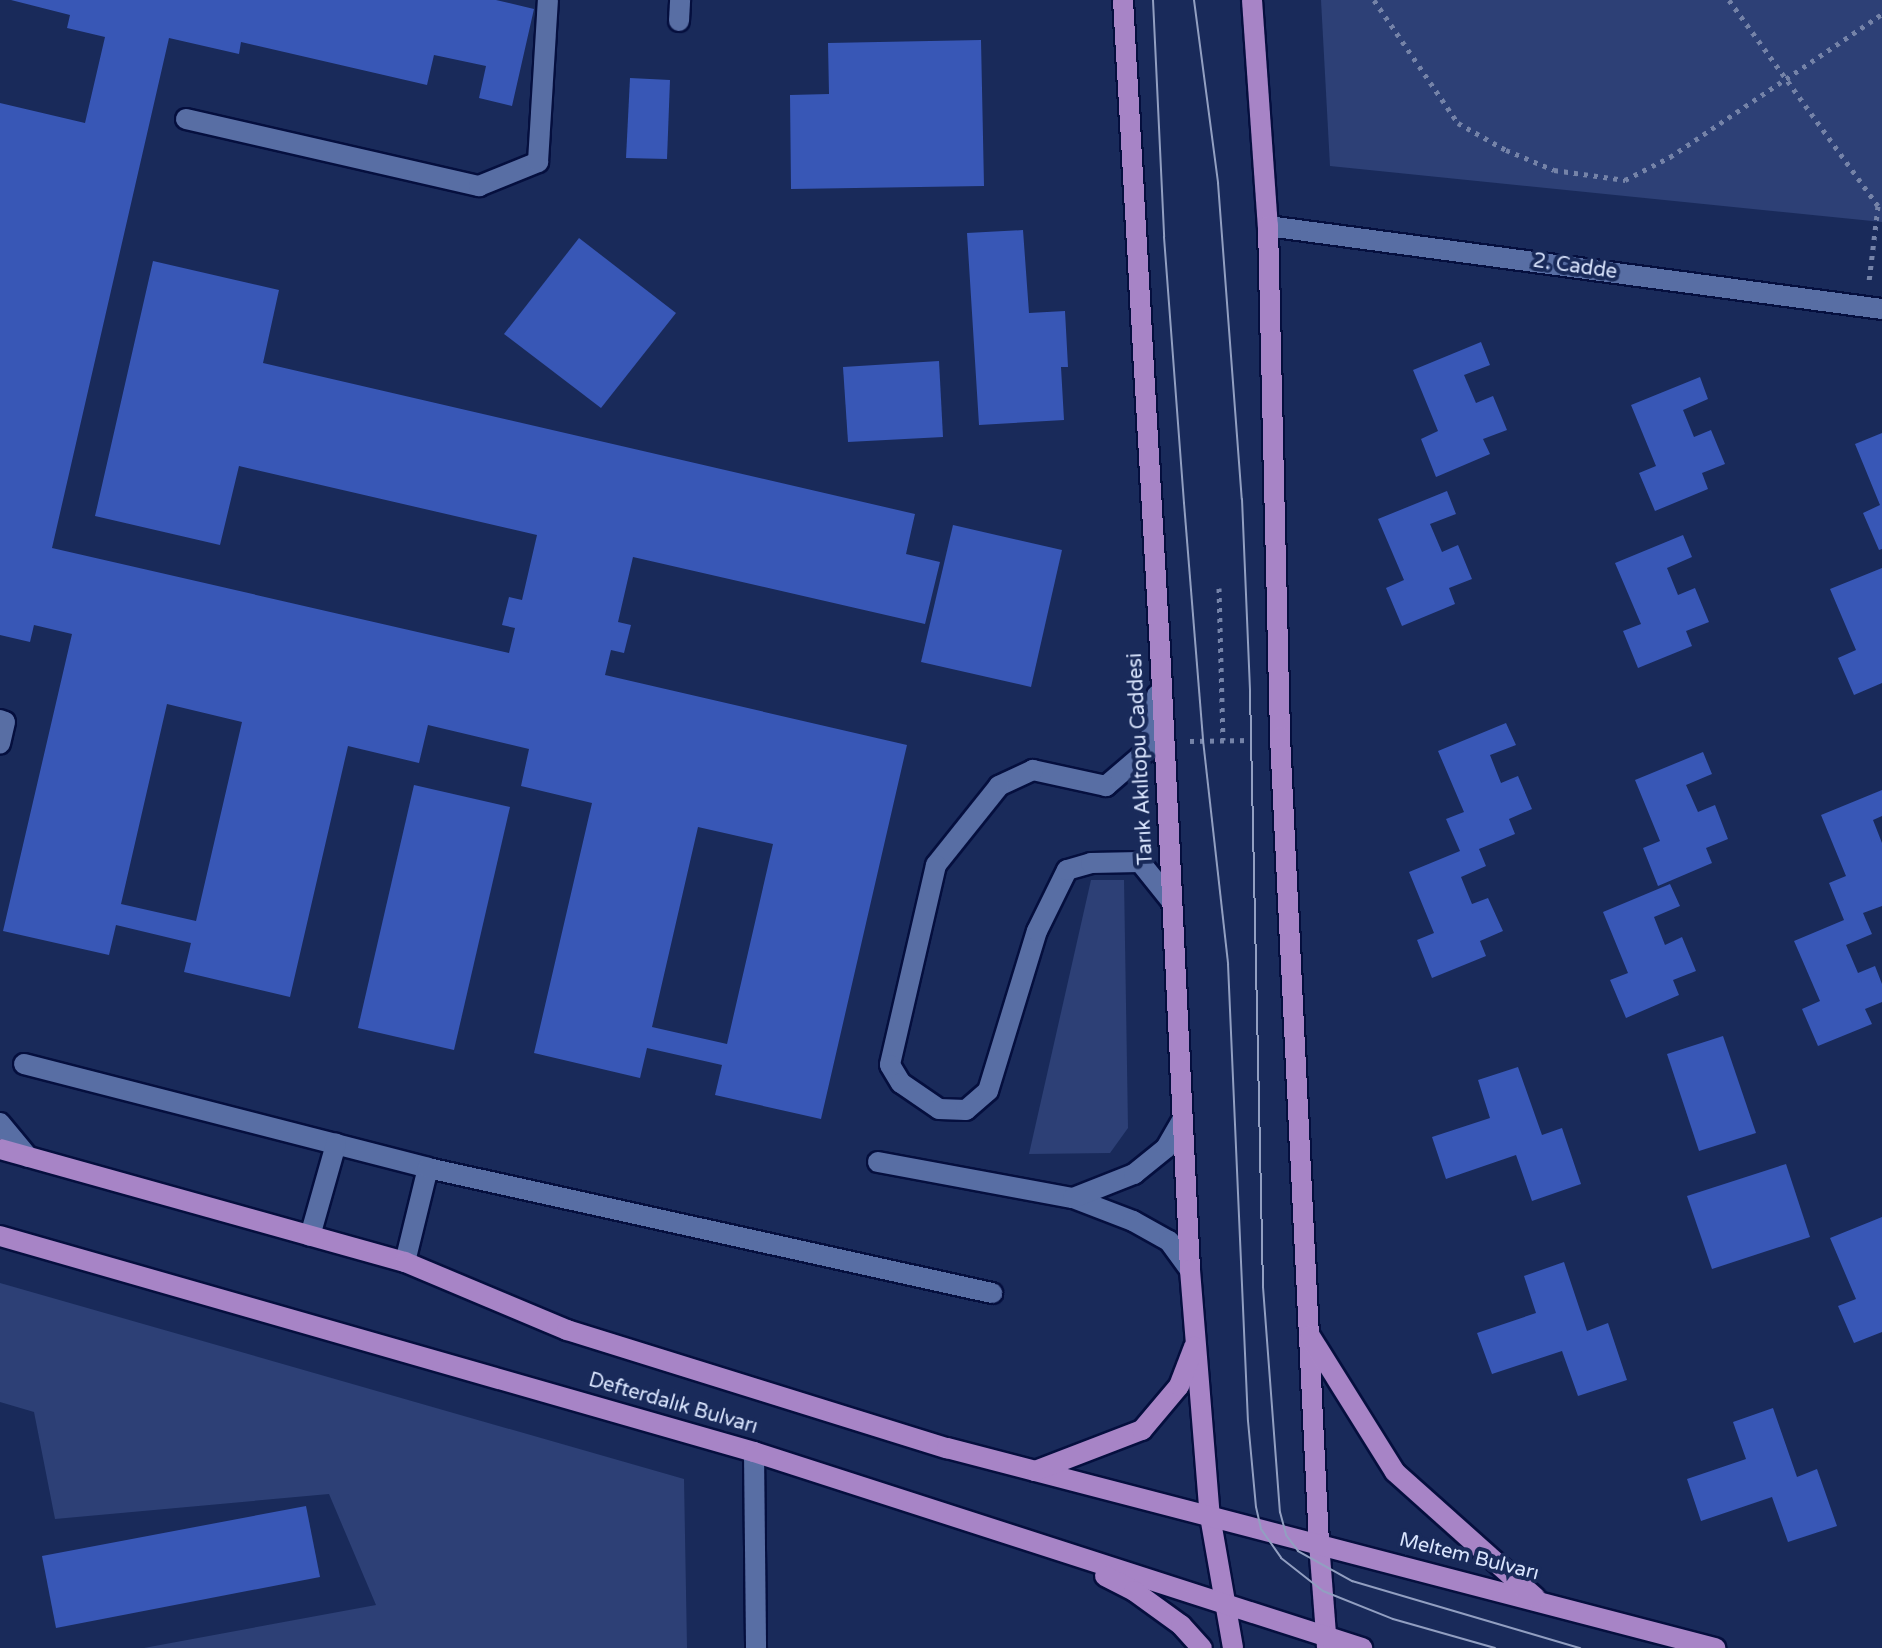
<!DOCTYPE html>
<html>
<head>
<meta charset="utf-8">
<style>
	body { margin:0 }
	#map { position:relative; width:1882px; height:1648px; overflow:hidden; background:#192a5a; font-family:"Varela Round",sans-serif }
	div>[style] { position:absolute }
	.green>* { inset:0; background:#2d4076 }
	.building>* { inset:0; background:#3857b6 }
	.path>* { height:5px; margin-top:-2.5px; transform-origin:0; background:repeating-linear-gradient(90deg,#7583a8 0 4px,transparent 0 10px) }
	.roads { filter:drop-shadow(2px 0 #050f3e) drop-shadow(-2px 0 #050f3e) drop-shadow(0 2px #050f3e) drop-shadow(0 -2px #050f3e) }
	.minor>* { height:20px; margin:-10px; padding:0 10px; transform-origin:10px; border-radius:10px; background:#586ea4 }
	.major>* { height:20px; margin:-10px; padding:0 10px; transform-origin:10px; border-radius:10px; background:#a784c6 }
	.tram>* { height:2px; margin:-1px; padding:0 1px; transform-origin:1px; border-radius:1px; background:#929fc1 }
	span { translate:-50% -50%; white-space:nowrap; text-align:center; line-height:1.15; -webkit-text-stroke:8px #192a5a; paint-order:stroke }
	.street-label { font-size:20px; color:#d9e4fd }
</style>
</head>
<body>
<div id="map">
	<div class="green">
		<i style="clip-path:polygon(1321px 0,1882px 0,1882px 222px,1330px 166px)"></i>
		<i style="clip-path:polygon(1091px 880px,1124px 880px,1128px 1128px,1110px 1153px,1029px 1154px)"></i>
		<i style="clip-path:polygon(0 1283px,684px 1479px,687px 1648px,144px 1648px,376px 1605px,329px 1494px,55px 1519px,34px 1412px,0 1402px)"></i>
	</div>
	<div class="building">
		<i style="clip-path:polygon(evenodd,11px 0,496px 0,534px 9px,512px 106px,479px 98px,486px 66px,434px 55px,427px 85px,241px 42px,239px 54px,169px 38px,52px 548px,509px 653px,515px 628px,502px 625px,509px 597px,522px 600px,537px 535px,239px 466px,220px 545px,95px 516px,153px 261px,279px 290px,263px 363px,915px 514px,906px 554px,940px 562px,925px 624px,633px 557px,618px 622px,631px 625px,624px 653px,611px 650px,605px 675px,907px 745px,821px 1119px,715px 1095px,722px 1065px,647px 1048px,640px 1078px,534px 1053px,592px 803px,521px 786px,529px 749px,428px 725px,419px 763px,348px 746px,290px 997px,184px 972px,191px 943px,116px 925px,109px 955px,3px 931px,72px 634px,34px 625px,30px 642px,0 635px,0 103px,85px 123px,105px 37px,67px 28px,70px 15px,11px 0,167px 704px,242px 722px,196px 921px,121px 904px,167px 704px,11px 0,698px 827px,773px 844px,727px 1044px,652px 1027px,698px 827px)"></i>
		<i style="clip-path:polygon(981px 40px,984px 186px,791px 189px,790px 95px,829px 94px,828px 43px)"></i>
		<i style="clip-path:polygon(630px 78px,670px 80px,667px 159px,626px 158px)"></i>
		<i style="clip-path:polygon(1023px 230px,1029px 313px,1065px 311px,1068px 367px,1061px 367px,1064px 420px,979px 425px,967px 233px)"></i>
		<i style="clip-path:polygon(579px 238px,676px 313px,601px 408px,504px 334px)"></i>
		<i style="clip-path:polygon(1481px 342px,1490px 365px,1464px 375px,1476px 403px,1493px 396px,1507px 430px,1483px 439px,1490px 454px,1436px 477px,1421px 439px,1438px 431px,1413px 370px)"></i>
		<i style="clip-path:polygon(939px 361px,943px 437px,848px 442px,843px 367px)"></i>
		<i style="clip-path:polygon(1700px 377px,1708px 399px,1683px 410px,1694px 437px,1711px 430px,1725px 464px,1702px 473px,1708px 489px,1655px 511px,1639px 473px,1656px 466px,1631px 405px)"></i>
		<i style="clip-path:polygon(1882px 433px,1882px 549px,1879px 550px,1863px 513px,1880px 505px,1855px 444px)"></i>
		<i style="clip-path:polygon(1447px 491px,1456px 514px,1430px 524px,1442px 552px,1458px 545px,1472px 579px,1449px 588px,1455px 604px,1402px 626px,1386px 588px,1404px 580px,1378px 519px)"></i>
		<i style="clip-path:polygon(953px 525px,1062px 550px,1031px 687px,921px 662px)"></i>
		<i style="clip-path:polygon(1683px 535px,1692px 557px,1667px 568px,1678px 595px,1695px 588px,1709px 622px,1686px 631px,1692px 646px,1638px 668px,1623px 631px,1641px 624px,1615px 563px)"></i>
		<i style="clip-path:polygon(1882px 568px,1882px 683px,1854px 695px,1838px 658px,1856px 650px,1830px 589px)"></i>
		<i style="clip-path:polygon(1506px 723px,1516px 745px,1490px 755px,1501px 783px,1518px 776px,1532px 809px,1509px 819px,1515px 834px,1479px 849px,1486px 866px,1461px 877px,1472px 904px,1488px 898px,1503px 931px,1480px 941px,1486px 956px,1432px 978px,1417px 940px,1434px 933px,1409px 872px,1460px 851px,1446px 819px,1464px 812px,1438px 751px)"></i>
		<i style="clip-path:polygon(1703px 752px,1712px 774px,1686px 785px,1698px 812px,1715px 805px,1728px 839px,1706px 848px,1712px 863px,1658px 886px,1643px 848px,1660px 841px,1635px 780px)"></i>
		<i style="clip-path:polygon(414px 785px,510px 807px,454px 1050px,358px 1028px)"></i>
		<i style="clip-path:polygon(1882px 790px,1882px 816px,1873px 820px,1882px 843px,1882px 906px,1863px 913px,1872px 934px,1846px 945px,1858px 973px,1875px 966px,1882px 984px,1882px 1002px,1865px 1009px,1872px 1024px,1818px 1046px,1802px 1009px,1820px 1001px,1794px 941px,1844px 920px,1829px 883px,1846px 876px,1821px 815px)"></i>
		<i style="clip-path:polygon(1670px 884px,1680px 906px,1654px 917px,1665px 945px,1682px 937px,1696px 971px,1673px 980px,1679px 995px,1626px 1018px,1610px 980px,1628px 973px,1603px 912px)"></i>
		<i style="clip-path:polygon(1723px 1036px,1756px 1133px,1699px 1151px,1667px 1054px)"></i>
		<i style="clip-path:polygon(1518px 1067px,1542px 1135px,1562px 1128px,1581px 1184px,1532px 1201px,1516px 1155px,1446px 1179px,1432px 1137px,1490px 1118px,1478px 1080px)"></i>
		<i style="clip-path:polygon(1786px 1164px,1810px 1237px,1712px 1269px,1687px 1196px)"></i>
		<i style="clip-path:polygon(1882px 1217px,1882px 1332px,1854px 1343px,1838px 1306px,1856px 1299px,1830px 1238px)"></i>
		<i style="clip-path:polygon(1564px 1262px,1587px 1331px,1608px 1323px,1627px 1380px,1578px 1396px,1562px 1351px,1492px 1374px,1477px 1333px,1536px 1313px,1524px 1276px)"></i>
		<i style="clip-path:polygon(1773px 1408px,1797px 1477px,1817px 1469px,1837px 1526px,1788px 1542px,1772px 1497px,1701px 1521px,1687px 1479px,1746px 1459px,1733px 1422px)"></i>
		<i style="clip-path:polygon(306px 1506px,320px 1577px,56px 1628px,42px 1556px)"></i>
	</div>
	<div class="path">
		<i style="left:1374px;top:0;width:149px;rotate:55.7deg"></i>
		<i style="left:1458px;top:123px;width:55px;rotate:29.4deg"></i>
		<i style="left:1506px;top:150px;width:52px;rotate:22.6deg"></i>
		<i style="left:1554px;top:170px;width:72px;rotate:8deg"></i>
		<i style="left:1625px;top:180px;width:51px;rotate:-27.1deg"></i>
		<i style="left:1670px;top:157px;width:256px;rotate:-34deg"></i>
		<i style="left:1729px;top:0;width:254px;rotate:54.1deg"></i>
		<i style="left:1878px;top:206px;width:77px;rotate:96.8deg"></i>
		<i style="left:1219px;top:588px;width:152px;rotate:88.5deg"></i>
		<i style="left:1190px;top:741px;width:62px;rotate:-0.9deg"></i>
	</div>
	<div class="roads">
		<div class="minor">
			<i style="left:679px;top:21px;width:21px;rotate:-87deg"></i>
			<i style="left:186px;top:119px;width:301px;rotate:12.9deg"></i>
			<i style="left:479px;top:186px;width:64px;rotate:-22.1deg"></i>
			<i style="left:538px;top:162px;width:162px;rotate:-86.5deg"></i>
			<i style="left:1268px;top:226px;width:620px;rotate:7.7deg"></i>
			<i style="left:1157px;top:695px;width:55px;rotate:98.4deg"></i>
			<i style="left:1149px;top:749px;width:57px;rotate:139.3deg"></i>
			<i style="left:1106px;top:786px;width:75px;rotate:-167.6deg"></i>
			<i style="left:1033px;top:770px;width:38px;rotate:155deg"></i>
			<i style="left:999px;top:786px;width:101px;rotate:128.6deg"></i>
			<i style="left:936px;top:865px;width:205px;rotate:103deg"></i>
			<i style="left:890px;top:1065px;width:21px;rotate:59deg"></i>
			<i style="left:901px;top:1083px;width:46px;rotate:34.4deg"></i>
			<i style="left:939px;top:1109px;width:27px;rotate:2deg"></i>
			<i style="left:966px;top:1110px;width:29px;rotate:-41deg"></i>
			<i style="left:988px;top:1091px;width:167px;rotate:-73deg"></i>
			<i style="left:1037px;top:931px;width:68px;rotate:-63.8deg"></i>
			<i style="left:1067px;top:870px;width:25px;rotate:-16deg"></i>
			<i style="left:1091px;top:863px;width:49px;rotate:-1.2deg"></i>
			<i style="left:1140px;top:862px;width:51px;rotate:51.3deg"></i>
			<i style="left:0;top:720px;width:5px;rotate:22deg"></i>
			<i style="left:5px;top:722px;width:22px;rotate:103deg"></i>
			<i style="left:24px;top:1064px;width:417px;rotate:14.4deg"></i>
			<i style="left:0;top:1123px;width:44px;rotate:50.5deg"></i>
			<i style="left:878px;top:1162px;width:198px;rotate:10.5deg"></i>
			<i style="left:1073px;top:1198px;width:64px;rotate:21deg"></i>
			<i style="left:1133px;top:1221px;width:41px;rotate:29.1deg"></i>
			<i style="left:1169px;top:1241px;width:36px;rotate:54deg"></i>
			<i style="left:1073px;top:1198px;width:66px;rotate:-21.5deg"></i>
			<i style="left:1134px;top:1174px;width:41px;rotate:-39.1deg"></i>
			<i style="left:1166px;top:1148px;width:34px;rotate:-60deg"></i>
			<i style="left:310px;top:1236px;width:96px;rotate:-74.2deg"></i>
			<i style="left:405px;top:1262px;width:97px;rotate:-76.3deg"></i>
			<i style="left:428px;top:1168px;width:578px;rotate:12.5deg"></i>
			<i style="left:754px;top:1452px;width:196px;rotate:89.4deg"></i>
		</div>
		<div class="major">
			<i style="left:1123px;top:0;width:669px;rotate:86.74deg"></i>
			<i style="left:1161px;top:668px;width:603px;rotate:87.24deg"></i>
			<i style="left:1190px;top:1270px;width:247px;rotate:85.4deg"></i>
			<i style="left:1210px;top:1516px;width:134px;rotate:80.1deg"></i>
			<i style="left:1252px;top:0;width:227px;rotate:86deg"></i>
			<i style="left:1268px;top:226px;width:511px;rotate:88.65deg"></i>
			<i style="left:1280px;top:737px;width:807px;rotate:87.23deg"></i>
			<i style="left:1319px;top:1543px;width:105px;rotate:85.6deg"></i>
			<i style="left:0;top:1149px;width:420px;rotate:15.6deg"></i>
			<i style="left:405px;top:1262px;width:176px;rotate:22.8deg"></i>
			<i style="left:567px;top:1330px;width:398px;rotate:17.3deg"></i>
			<i style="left:947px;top:1448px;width:794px;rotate:14.6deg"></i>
			<i style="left:0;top:1236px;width:784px;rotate:15.99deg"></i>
			<i style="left:754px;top:1452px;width:639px;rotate:17.87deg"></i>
			<i style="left:1310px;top:1336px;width:160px;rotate:58deg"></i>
			<i style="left:1395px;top:1472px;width:188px;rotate:41.8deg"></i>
			<i style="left:1035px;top:1471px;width:115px;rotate:-21deg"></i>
			<i style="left:1142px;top:1430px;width:57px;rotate:-49.9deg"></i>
			<i style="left:1179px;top:1386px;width:42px;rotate:-69deg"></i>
			<i style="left:1105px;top:1576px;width:33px;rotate:27deg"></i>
			<i style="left:1134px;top:1591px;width:58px;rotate:35.9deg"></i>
			<i style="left:1181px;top:1625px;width:31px;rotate:48deg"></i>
		</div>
	</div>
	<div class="tram">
		<i style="left:1153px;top:0;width:237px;rotate:87.3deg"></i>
		<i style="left:1164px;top:237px;width:267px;rotate:85.7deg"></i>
		<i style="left:1184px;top:503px;width:238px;rotate:85.4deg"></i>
		<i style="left:1203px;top:740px;width:225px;rotate:83.6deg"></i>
		<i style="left:1228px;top:964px;width:457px;rotate:87.5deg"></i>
		<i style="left:1248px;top:1421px;width:86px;rotate:84.7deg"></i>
		<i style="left:1256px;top:1507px;width:23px;rotate:77deg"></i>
		<i style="left:1261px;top:1529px;width:35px;rotate:55deg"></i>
		<i style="left:1281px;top:1558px;width:53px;rotate:38.2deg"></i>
		<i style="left:1323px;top:1591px;width:75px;rotate:21.8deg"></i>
		<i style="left:1393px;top:1619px;width:106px;rotate:15.9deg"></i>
		<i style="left:1194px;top:0;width:185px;rotate:82.5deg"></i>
		<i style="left:1218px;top:183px;width:317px;rotate:85.7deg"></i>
		<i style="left:1242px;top:499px;width:192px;rotate:87.6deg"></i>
		<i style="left:1250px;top:691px;width:596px;rotate:88.75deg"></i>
		<i style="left:1263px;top:1287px;width:226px;rotate:85.7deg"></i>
		<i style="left:1280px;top:1512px;width:24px;rotate:75deg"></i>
		<i style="left:1286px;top:1535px;width:20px;rotate:53deg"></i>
		<i style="left:1298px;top:1551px;width:62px;rotate:29.1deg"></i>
		<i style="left:1352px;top:1581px;width:238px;rotate:16.4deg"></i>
	</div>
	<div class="street-label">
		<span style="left:1575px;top:267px;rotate:8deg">2. Cadde</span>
		<span style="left:1141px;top:759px;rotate:-93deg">Tarık Akıltopu Caddesi</span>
		<span style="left:673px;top:1404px;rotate:16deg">Defterdalık Bulvarı</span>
		<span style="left:1469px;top:1557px;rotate:14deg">Meltem Bulvarı</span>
	</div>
</div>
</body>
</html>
